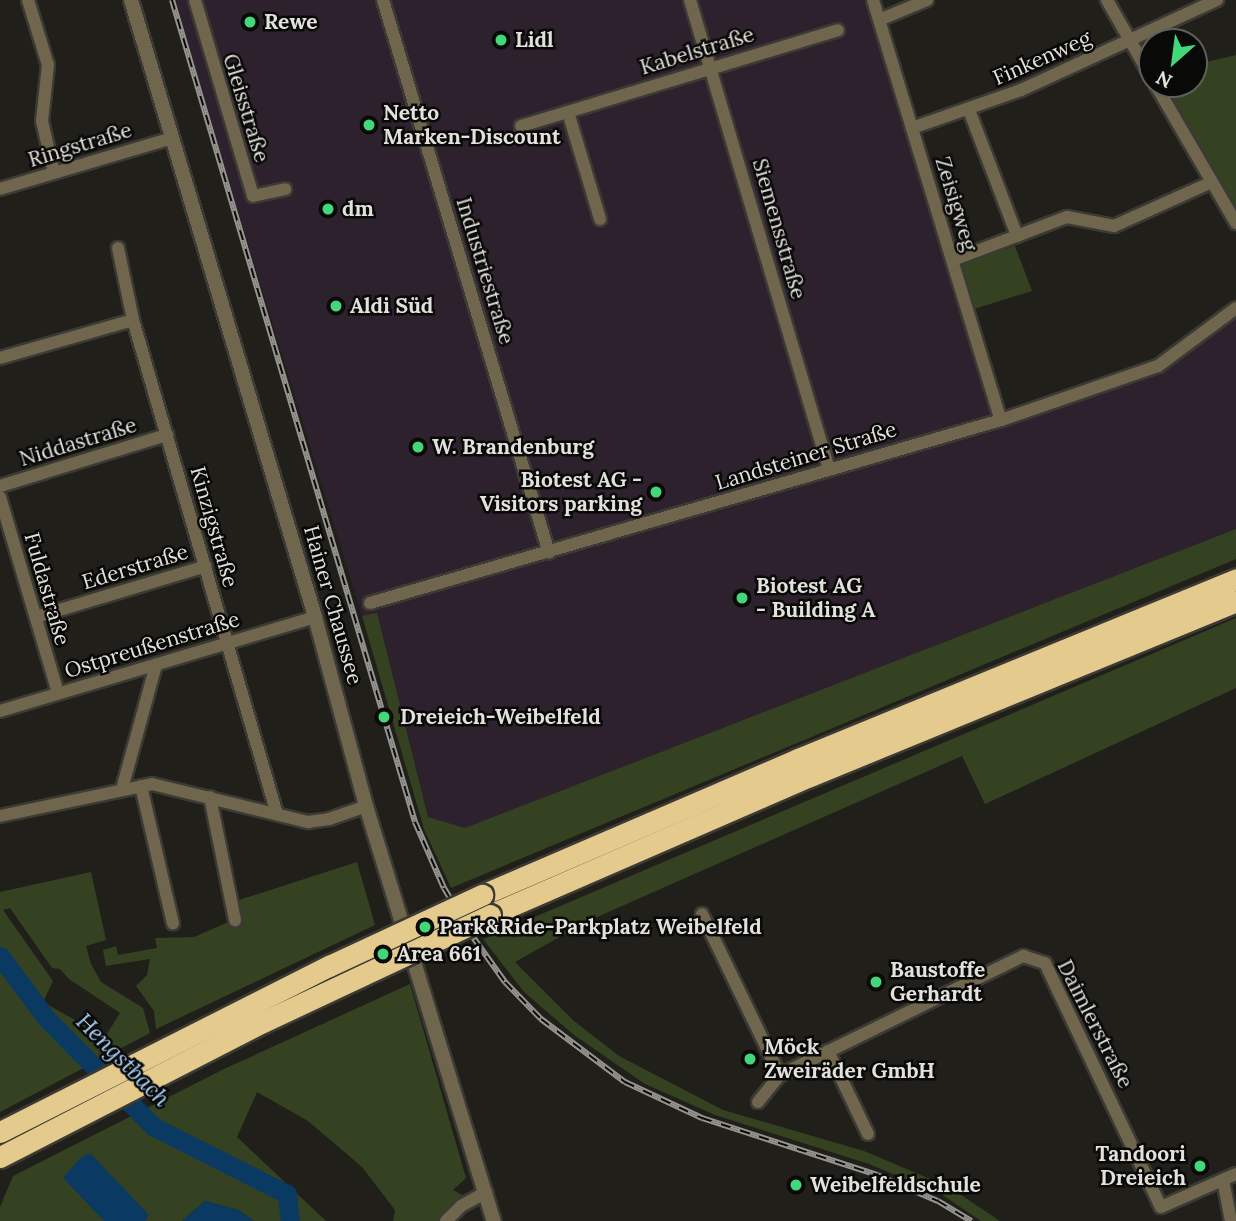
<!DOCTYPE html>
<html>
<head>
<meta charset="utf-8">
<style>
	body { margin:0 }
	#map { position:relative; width:1236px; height:1221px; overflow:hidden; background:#201f19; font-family:Lora,serif }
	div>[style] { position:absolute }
	.commercial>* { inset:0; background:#2e212e }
	.green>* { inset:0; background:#354222 }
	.water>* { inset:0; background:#0a3961 }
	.river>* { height:19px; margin:-9.5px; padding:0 9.5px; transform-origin:9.5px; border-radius:9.5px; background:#0a3961 }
	.roads { filter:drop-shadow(2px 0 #3b3a34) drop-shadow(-2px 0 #3b3a34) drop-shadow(0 2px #3b3a34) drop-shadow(0 -2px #3b3a34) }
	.minor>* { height:12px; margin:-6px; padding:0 6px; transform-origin:6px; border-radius:6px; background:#70664e }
	.tertiary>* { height:14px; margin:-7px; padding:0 7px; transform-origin:7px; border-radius:7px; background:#70664e }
	.motorway>* { height:21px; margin:-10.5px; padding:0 10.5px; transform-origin:10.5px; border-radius:10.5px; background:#e4cb8d }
	.rail>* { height:6px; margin-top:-3px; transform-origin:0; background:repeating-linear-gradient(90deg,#090907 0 10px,#95948f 0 20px); box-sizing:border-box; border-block:2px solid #95948f }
	.bridges { filter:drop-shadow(2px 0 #3b3a34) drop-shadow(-2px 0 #3b3a34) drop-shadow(0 2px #3b3a34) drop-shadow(0 -2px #3b3a34) }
	.motorway-bridge>* { height:21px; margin:-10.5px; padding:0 10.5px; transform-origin:10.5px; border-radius:10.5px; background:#e4cb8d }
	.dots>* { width:19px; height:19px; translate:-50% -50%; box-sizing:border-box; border:4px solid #090907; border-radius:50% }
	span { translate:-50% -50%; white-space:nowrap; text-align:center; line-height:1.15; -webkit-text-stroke:5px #090907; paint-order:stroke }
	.poi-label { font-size:21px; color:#e2e1dd; font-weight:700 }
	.left { translate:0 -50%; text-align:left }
	.right { translate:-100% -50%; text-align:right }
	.street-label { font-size:21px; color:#e2e1dd }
	.water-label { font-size:23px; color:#a8cff6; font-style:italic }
	.north { position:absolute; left:1138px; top:28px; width:70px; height:70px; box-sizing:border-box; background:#090907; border:2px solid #605f5d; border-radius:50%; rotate:208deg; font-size:19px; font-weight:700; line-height:28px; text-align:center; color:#e2e1dd }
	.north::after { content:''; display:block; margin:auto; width:24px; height:32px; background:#43d77b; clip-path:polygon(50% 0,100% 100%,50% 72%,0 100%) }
</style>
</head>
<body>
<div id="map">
	<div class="commercial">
		<i style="clip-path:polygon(176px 0,868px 0,997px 429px,1160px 373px,1236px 315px,1236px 529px,465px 828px,428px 817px,377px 614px,362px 616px,191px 57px)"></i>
	</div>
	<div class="green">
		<i style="clip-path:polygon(1236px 55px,1236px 207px,1164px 84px,1194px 84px,1194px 65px)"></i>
		<i style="clip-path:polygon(1015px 246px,1032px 291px,974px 309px,961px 268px,965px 263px)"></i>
		<i style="clip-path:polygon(1236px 529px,1236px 559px,451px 888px,424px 829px,362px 616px,377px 613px,428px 817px,465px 828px)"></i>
		<i style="clip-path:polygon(1236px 618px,1236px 688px,985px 804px,962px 756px,588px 921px,515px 962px,574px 1021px,619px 1056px,723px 1110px,864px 1151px,949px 1187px,1000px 1221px,981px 1221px,941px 1194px,869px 1164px,715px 1115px,645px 1084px,574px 1035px,524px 992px,483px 939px)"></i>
		<i style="clip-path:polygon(357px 862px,375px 925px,156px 1029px,154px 1011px,136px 986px,147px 975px,150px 959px,106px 966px,103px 950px,116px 946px,118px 955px,157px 948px,155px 938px,194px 937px,240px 917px,236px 901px)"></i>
		<i style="clip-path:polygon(evenodd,91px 872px,106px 940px,86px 946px,91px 964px,101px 982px,143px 1008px,150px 1033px,0 1112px,0 892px,91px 872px,10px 908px,52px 968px,60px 969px,69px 979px,120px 1013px,105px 1037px,43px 1002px,53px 981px,3px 910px,10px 908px)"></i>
		<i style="clip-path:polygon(410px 984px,466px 1178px,453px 1190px,464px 1196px,438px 1221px,393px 1221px,395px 1210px,362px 1167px,308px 1121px,257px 1092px,237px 1137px,326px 1221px,254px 1221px,238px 1210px,205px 1201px,182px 1221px,0 1221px,0 1207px,13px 1176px,224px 1069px)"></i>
	</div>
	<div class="water">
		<i style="clip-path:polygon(90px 1153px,149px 1215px,145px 1221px,104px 1221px,63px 1178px,79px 1159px)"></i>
		<i style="clip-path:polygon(205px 1201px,238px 1210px,254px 1221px,182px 1221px)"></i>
	</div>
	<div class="river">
		<i style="left:0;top:956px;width:77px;rotate:53.4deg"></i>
		<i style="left:46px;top:1018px;width:153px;rotate:45.3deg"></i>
		<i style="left:154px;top:1127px;width:149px;rotate:26.7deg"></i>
		<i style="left:287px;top:1194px;width:27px;rotate:84deg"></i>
	</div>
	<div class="roads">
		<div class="minor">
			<i style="left:28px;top:0;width:68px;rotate:72.9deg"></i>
			<i style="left:48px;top:65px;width:56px;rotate:96.1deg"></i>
			<i style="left:42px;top:121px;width:53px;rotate:77deg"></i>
			<i style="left:195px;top:0;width:204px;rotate:73.5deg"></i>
			<i style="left:253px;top:196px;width:33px;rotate:-12deg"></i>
			<i style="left:383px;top:0;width:577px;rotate:73.29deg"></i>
			<i style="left:690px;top:0;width:489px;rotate:73.5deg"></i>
			<i style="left:873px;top:0;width:439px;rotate:73.1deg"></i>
			<i style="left:1107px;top:0;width:91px;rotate:60.3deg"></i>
			<i style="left:879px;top:20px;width:52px;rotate:-22.6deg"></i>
			<i style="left:1155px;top:84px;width:161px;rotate:59.8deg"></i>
			<i style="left:969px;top:110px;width:135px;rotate:69.1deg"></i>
			<i style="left:568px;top:112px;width:112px;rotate:73.3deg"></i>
			<i style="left:521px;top:126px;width:331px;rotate:-16.8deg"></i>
			<i style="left:912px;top:128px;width:115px;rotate:-19.2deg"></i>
			<i style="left:1021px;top:90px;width:216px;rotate:-24.7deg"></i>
			<i style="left:0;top:189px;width:179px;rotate:-16.5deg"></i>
			<i style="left:118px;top:248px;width:74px;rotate:78.2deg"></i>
			<i style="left:133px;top:320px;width:515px;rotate:73.75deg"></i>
			<i style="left:953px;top:260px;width:122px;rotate:-20.7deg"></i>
			<i style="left:1067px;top:217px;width:48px;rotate:10.8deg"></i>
			<i style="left:1114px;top:226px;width:107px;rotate:-24.2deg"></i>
			<i style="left:0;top:358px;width:138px;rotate:-15.9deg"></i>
			<i style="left:0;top:486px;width:175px;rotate:-17deg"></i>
			<i style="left:0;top:497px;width:204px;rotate:73.5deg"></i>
			<i style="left:370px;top:603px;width:657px;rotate:-16.17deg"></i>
			<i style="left:1001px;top:420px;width:166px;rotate:-19deg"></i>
			<i style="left:1158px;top:366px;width:97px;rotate:-36.6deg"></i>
			<i style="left:36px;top:617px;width:177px;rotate:-16.7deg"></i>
			<i style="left:0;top:711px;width:329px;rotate:-16.6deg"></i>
			<i style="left:141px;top:786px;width:141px;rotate:76.9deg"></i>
			<i style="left:122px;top:789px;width:129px;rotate:-74.7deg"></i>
			<i style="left:210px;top:797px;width:126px;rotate:78.5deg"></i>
			<i style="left:0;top:816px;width:155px;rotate:-11.9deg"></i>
			<i style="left:152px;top:784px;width:161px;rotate:13.7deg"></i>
			<i style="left:308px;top:822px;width:21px;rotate:-8deg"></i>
			<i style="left:329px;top:819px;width:39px;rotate:-19deg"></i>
			<i style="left:702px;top:914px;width:179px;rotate:64.2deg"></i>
			<i style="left:828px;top:1051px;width:92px;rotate:64.3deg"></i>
			<i style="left:758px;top:1102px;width:35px;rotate:-51deg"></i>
			<i style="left:780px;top:1075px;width:271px;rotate:-26.1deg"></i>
			<i style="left:1023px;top:956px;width:23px;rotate:18deg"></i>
			<i style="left:1045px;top:963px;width:270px;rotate:64.6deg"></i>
			<i style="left:1161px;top:1207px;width:82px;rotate:-23.7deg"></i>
			<i style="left:1223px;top:1180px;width:42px;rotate:79deg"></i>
			<i style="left:446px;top:1221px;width:21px;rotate:-45deg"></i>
			<i style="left:461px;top:1206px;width:29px;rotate:-29deg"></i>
		</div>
		<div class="tertiary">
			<i style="left:131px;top:0;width:644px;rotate:73.39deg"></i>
			<i style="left:315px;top:617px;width:196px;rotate:74.9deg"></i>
			<i style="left:366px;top:806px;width:434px;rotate:72.9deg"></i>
		</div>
		<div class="motorway">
			<i style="left:482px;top:895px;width:344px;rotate:-23.3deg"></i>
			<i style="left:798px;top:759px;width:474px;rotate:-22.3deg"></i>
			<i style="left:490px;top:915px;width:349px;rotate:-23.5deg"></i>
			<i style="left:810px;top:776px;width:461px;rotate:-22.3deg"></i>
		</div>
	</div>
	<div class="rail">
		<i style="left:172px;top:0;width:857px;rotate:73.53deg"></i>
		<i style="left:415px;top:822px;width:72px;rotate:66.3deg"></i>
		<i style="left:444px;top:888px;width:61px;rotate:59.2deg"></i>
		<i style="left:475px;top:940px;width:52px;rotate:54.5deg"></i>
		<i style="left:505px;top:982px;width:52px;rotate:45.8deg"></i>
		<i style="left:541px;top:1019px;width:105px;rotate:36.9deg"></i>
		<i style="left:625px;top:1082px;width:85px;rotate:25.1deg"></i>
		<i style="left:702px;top:1118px;width:184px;rotate:18deg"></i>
		<i style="left:877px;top:1175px;width:66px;rotate:23.1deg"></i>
		<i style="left:938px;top:1201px;width:39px;rotate:31deg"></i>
	</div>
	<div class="bridges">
		<div class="motorway-bridge">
			<i style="left:0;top:1132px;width:369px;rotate:-26.8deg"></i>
			<i style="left:329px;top:966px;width:169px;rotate:-24.9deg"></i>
			<i style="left:0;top:1157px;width:296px;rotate:-27.2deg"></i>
			<i style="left:263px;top:1022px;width:251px;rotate:-25.2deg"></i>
		</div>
	</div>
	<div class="dots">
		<i style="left:250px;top:22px;background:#43d77b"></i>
		<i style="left:501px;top:40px;background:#43d77b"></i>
		<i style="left:369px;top:125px;background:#43d77b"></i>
		<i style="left:328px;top:209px;background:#43d77b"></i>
		<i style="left:336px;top:306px;background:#43d77b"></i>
		<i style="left:418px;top:447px;background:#43d77b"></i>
		<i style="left:656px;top:492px;background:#43d77b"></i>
		<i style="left:742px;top:598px;background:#43d77b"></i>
		<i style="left:384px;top:717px;background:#43d77b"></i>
		<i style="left:425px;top:927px;background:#43d77b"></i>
		<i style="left:383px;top:954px;background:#43d77b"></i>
		<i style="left:876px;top:982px;background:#43d77b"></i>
		<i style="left:750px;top:1059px;background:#43d77b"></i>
		<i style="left:1200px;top:1166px;background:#43d77b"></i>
		<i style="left:796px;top:1185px;background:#43d77b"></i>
	</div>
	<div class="poi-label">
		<span class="left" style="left:264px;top:22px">Rewe</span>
		<span class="left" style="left:515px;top:40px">Lidl</span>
		<span class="left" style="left:383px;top:125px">Netto<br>Marken-Discount</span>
		<span class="left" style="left:342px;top:209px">dm</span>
		<span class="left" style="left:350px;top:306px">Aldi Süd</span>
		<span class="left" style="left:432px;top:447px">W. Brandenburg</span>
		<span class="right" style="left:642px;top:492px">Biotest AG -<br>Visitors parking</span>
		<span class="left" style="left:756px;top:598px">Biotest AG<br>- Building A</span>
		<span class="left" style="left:400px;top:717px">Dreieich-Weibelfeld</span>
		<span class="left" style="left:439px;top:927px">Park&amp;Ride-Parkplatz Weibelfeld</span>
		<span class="left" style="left:397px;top:954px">Area 661</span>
		<span class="left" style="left:890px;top:982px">Baustoffe<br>Gerhardt</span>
		<span class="left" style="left:764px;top:1059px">Möck<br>Zweiräder GmbH</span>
		<span class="right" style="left:1186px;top:1166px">Tandoori<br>Dreieich</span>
		<span class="left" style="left:810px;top:1185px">Weibelfeldschule</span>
	</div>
	<div class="street-label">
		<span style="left:697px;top:51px;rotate:-17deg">Kabelstraße</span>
		<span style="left:1042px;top:58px;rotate:-24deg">Finkenweg</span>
		<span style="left:246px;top:108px;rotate:73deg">Gleisstraße</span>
		<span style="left:80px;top:145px;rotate:-17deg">Ringstraße</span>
		<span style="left:956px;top:204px;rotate:73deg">Zeisigweg</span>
		<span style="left:779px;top:229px;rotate:74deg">Siemensstraße</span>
		<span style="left:485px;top:271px;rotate:73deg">Industriestraße</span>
		<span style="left:78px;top:442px;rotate:-17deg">Niddastraße</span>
		<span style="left:806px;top:456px;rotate:-17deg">Landsteiner Straße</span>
		<span style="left:214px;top:527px;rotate:74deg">Kinzigstraße</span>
		<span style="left:135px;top:567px;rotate:-17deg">Ederstraße</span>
		<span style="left:47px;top:589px;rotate:74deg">Fuldastraße</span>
		<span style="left:333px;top:605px;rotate:74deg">Hainer Chaussee</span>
		<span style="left:152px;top:645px;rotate:-17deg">Ostpreußenstraße</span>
		<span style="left:1095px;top:1024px;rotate:63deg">Daimlerstraße</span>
	</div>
	<div class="water-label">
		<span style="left:123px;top:1060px;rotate:45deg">Hengstbach</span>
	</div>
	<div class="north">N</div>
</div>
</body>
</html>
